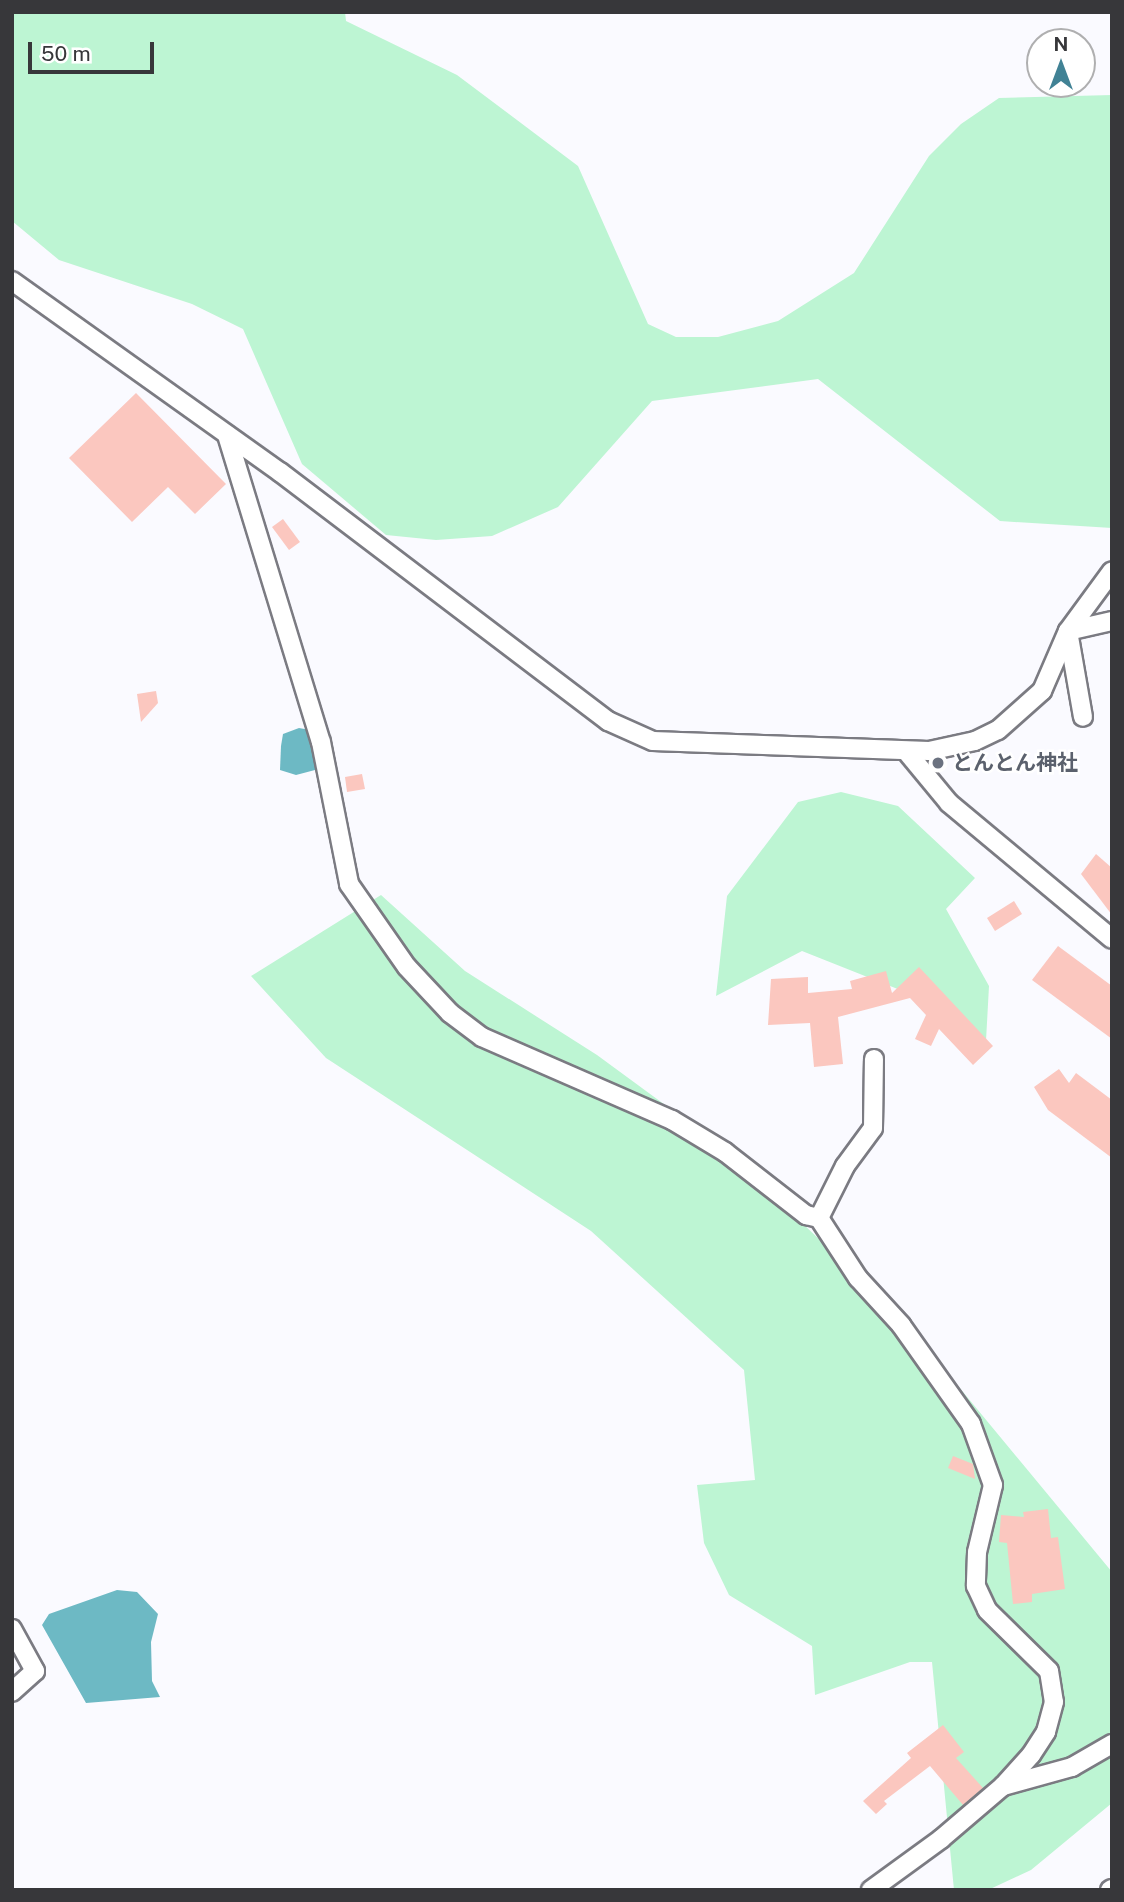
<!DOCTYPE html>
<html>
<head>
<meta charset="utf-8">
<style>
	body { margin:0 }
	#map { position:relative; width:1124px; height:1902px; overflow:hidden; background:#fafaff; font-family:"Public Sans","Noto Sans JP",sans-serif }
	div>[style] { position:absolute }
	.green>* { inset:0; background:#bdf5d3 }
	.water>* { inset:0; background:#6db9c4 }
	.building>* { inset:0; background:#fbc7bf }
	.roads { filter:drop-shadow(2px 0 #7b7b82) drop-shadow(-2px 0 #7b7b82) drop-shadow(0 2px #7b7b82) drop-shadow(0 -2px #7b7b82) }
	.minor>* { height:18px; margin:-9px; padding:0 9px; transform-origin:9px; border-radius:9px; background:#fff }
	.dots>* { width:19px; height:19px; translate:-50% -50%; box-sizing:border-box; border:4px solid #fff; border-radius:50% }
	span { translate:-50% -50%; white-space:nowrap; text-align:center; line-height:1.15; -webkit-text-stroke:5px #fff; paint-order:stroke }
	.worship-label { font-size:21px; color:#5b616d; font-weight:700 }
	.left { translate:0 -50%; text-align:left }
	.frame { position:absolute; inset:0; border:14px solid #37373a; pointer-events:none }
	.north { position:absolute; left:1026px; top:28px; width:70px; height:70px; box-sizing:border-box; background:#fff; border:2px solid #afafb0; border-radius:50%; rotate:0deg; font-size:19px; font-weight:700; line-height:28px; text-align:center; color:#37373a }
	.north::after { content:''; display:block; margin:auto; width:24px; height:32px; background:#418295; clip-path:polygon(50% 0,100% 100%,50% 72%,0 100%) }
	.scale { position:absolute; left:28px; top:42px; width:126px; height:32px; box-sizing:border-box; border:4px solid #37373a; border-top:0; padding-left:9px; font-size:21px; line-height:24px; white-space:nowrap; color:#37373a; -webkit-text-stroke:5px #fff; paint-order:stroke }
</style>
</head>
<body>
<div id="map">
	<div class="green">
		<i style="clip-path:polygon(12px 12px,345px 12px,346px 21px,457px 75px,578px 166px,648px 324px,676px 337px,718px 337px,778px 321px,854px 273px,929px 156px,961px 124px,999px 98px,1112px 95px,1112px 528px,1000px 521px,818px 379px,652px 401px,558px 507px,492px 536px,436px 540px,386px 535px,302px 464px,243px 329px,192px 304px,59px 260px,12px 221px)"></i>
		<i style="clip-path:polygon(841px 792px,898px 806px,975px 878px,946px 909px,989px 986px,986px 1041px,948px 1009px,802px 951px,716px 996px,727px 896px,798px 802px)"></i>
		<i style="clip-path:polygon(381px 895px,465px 971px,597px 1055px,721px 1146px,901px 1317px,1112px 1572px,1112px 1803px,1031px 1870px,988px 1890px,954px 1890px,932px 1662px,910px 1662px,815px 1695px,812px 1646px,729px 1595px,704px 1543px,697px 1485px,755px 1480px,744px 1370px,591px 1231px,326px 1058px,251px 976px)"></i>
	</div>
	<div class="water">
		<i style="clip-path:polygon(299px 728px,310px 730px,316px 755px,315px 770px,296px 775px,280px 770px,281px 746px,283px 734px)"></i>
		<i style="clip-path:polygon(117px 1590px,137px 1592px,158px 1614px,151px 1642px,152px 1681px,160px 1697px,86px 1703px,42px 1625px,49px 1614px)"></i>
	</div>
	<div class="building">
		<i style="clip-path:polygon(136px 393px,226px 484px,195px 514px,168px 487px,132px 522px,69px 458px)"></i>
		<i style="clip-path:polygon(283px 519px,300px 542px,289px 550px,272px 527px)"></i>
		<i style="clip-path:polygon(156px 691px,158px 703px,141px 722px,137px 694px)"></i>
		<i style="clip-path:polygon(362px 774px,365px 789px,347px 792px,345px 777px)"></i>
		<i style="clip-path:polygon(1096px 854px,1112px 868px,1112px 915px,1081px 874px)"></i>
		<i style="clip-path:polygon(1014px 901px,1022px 914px,995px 931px,987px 918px)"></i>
		<i style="clip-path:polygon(1058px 946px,1112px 986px,1112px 1039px,1032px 980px)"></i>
		<i style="clip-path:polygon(919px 967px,993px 1046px,973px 1065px,939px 1029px,931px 1046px,915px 1039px,926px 1015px,910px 998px,838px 1017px,843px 1064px,814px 1067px,810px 1023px,768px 1025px,771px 979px,808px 977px,808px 993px,852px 989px,850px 981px,886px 971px,892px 993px)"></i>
		<i style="clip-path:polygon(1059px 1069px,1069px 1083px,1076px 1073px,1112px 1100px,1112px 1158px,1048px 1110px,1034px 1087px)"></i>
		<i style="clip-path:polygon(953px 1456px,973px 1464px,975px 1479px,948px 1468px)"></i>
		<i style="clip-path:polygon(1048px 1509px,1051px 1538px,1058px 1537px,1065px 1589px,1032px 1594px,1032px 1602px,1013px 1604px,1007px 1543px,999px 1542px,1001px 1515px,1024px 1517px,1023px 1512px)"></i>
		<i style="clip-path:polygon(943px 1725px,964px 1752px,956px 1758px,983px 1788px,963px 1805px,930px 1766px,884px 1801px,887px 1804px,876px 1814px,863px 1801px,911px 1758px,907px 1753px)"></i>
	</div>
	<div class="roads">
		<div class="minor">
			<i style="left:12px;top:281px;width:329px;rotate:35.5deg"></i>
			<i style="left:280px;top:472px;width:412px;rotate:37.2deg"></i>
			<i style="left:608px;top:721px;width:49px;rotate:24deg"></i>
			<i style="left:653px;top:741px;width:276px;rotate:2.1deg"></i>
			<i style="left:929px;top:751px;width:47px;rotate:-12.3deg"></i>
			<i style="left:975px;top:741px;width:25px;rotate:-26deg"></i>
			<i style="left:998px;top:730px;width:59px;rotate:-41.6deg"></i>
			<i style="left:1042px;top:691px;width:65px;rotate:-66.6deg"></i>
			<i style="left:1068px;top:631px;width:74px;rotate:-53.7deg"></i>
			<i style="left:227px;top:435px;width:321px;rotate:73deg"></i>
			<i style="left:321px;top:742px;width:145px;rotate:78.8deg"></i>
			<i style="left:349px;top:884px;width:101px;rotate:55.1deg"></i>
			<i style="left:407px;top:967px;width:63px;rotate:46.9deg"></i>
			<i style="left:450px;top:1013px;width:40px;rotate:37deg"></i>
			<i style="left:482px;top:1037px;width:207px;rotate:23.6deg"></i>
			<i style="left:672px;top:1120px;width:62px;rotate:31.1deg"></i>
			<i style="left:725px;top:1152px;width:103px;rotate:37.9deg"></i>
			<i style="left:806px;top:1215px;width:13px;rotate:13deg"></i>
			<i style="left:819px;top:1218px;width:72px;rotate:57deg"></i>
			<i style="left:858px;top:1278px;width:64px;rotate:47.5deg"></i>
			<i style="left:901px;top:1325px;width:121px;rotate:54.7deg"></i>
			<i style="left:971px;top:1424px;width:65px;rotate:70.2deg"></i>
			<i style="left:993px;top:1485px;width:69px;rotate:103.4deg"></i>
			<i style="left:977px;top:1552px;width:34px;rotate:92deg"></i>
			<i style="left:976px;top:1586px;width:26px;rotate:65deg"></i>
			<i style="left:987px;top:1610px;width:87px;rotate:44.5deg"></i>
			<i style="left:1049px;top:1671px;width:31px;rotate:81deg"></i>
			<i style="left:1054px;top:1702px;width:31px;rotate:105deg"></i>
			<i style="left:1046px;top:1732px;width:27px;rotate:123deg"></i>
			<i style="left:1031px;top:1755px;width:42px;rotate:132.1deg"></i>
			<i style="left:1003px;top:1786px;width:82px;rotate:139.5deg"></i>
			<i style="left:941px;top:1839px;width:87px;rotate:143.9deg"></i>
			<i style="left:1068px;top:631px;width:87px;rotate:80.1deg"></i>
			<i style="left:1068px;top:631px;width:45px;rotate:-12.8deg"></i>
			<i style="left:906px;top:751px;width:67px;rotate:50.4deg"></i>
			<i style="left:949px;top:803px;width:212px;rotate:39.8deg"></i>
			<i style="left:819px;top:1218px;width:58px;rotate:-63.4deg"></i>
			<i style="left:845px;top:1166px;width:47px;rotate:-53.6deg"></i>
			<i style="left:873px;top:1128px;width:69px;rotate:-89.2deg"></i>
			<i style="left:12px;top:1629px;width:48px;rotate:61.3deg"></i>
			<i style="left:35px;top:1671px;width:31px;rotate:138deg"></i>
			<i style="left:1003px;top:1786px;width:72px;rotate:-15.4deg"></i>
			<i style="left:1072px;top:1767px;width:46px;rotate:-29.9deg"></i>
			<i style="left:1110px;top:1890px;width:2px;rotate:-27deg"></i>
		</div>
	</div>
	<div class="dots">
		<i style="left:938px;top:763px;background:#6b7280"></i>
	</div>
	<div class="worship-label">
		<span class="left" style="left:952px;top:763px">とんとん神社</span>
	</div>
	<div class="frame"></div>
	<div class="north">N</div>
	<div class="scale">50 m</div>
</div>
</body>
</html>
